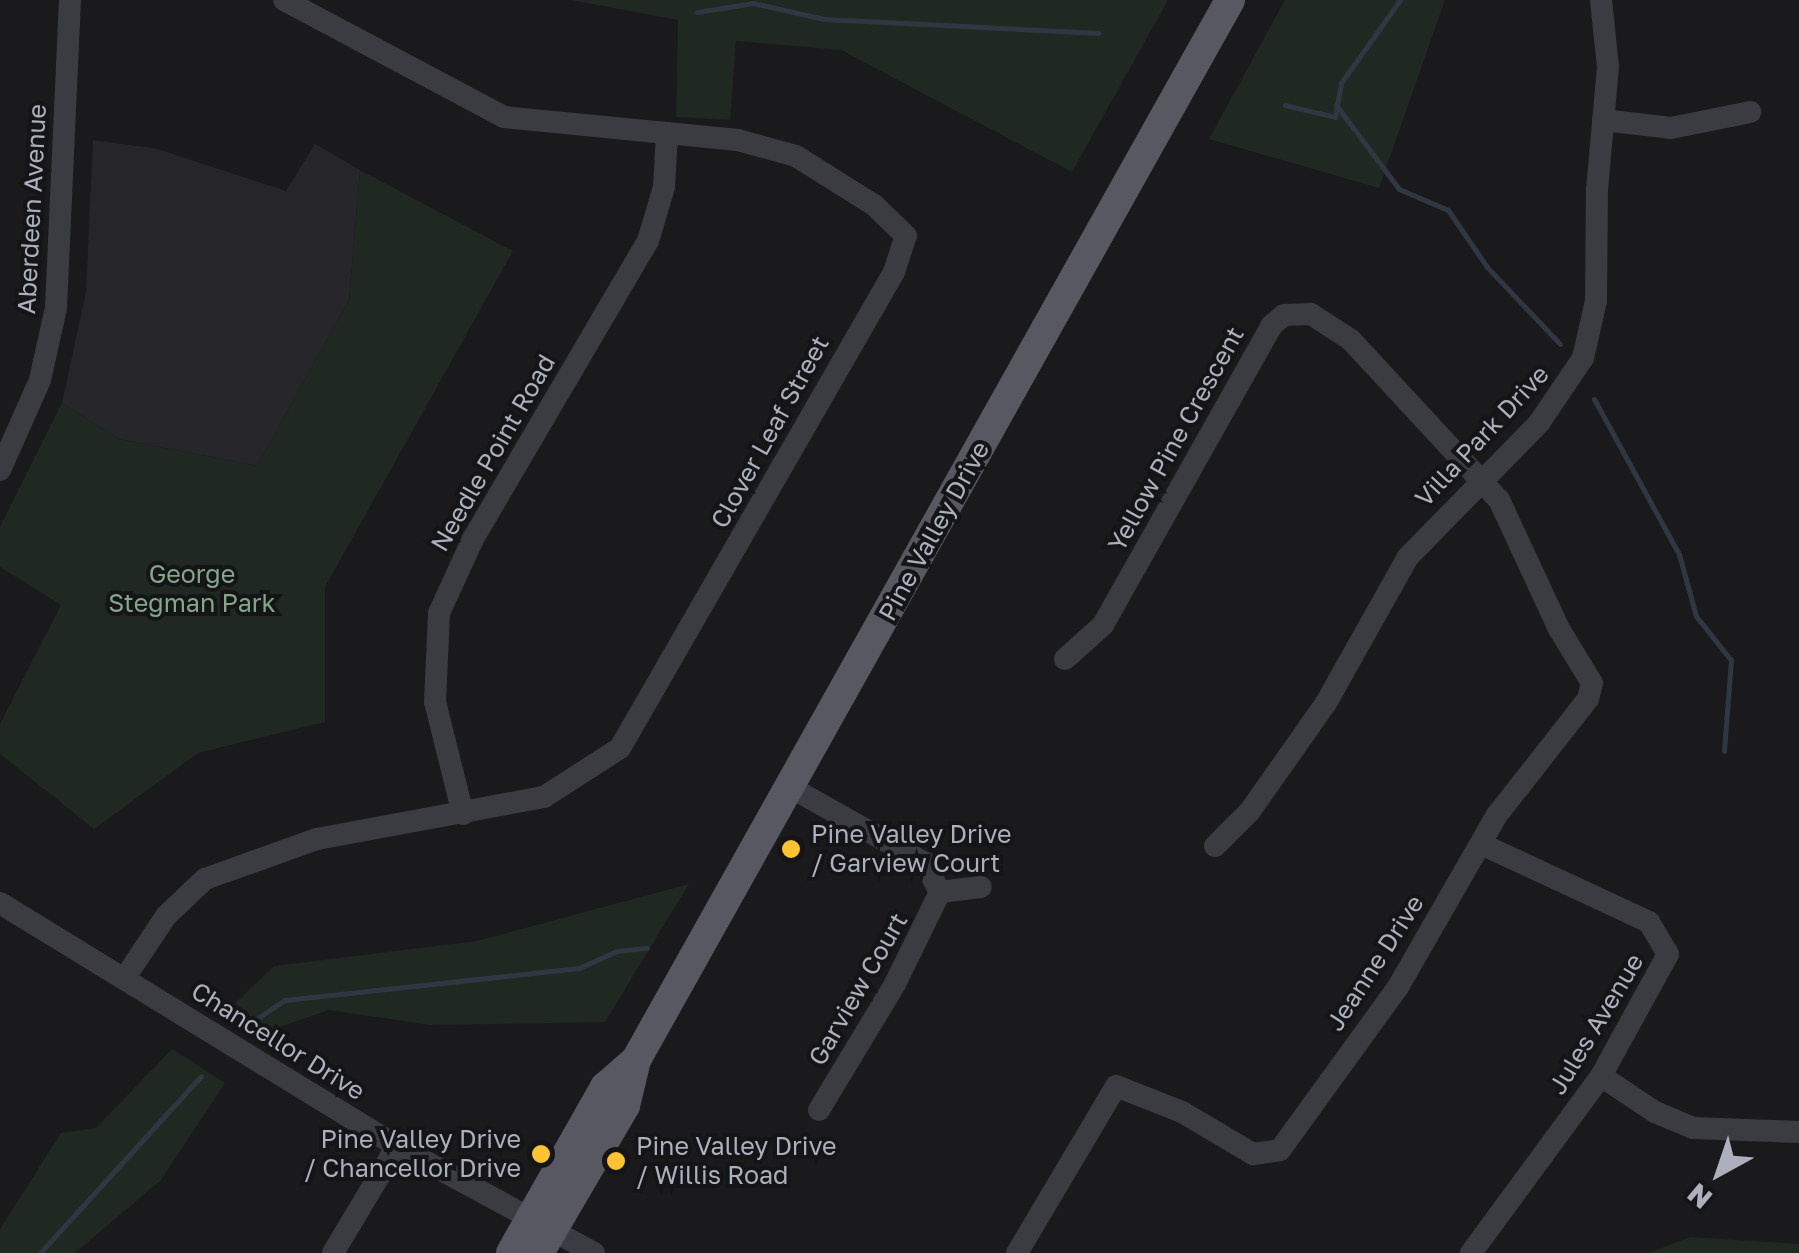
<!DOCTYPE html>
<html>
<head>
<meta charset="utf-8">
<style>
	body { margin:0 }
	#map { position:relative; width:1799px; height:1253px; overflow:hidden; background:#1a1a1d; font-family:"Golos Text",sans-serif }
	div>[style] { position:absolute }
	.built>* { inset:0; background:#26262a }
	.green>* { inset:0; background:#1f2821 }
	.stream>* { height:5px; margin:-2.5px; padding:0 2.5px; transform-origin:2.5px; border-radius:2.5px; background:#2f3842 }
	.minor>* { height:22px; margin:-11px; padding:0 11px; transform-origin:11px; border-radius:11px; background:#3b3c42 }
	.major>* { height:30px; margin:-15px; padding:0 15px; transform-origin:15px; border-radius:15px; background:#575861 }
	.dots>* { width:28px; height:28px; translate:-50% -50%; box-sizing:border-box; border:5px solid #151518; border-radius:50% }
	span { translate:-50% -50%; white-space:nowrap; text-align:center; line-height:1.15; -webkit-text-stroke:8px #151518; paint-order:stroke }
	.street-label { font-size:25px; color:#acb0bd }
	.park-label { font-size:25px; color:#82a887 }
	.poi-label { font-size:25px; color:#acb0bd }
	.left { translate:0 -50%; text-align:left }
	.right { translate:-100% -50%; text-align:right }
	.north { position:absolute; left:1669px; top:1123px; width:100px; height:100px; -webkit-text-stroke:8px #151518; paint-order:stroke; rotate:220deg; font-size:28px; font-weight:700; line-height:40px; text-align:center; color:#acb0bd }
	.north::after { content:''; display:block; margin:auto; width:35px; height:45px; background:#acb0bd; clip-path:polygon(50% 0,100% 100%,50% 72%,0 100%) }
</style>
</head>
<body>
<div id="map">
	<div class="built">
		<i style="clip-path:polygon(93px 140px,158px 149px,286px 191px,315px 144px,360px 170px,349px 300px,257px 466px,119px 439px,62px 403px,86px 292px)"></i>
	</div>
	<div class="green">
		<i style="clip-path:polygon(571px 0,1168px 0,1072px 172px,841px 50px,736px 41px,730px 120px,676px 117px,678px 20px)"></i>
		<i style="clip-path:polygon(1285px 0,1445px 0,1379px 188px,1209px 139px)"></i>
		<i style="clip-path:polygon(360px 170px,513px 251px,325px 587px,325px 722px,198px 753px,94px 829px,0 754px,0 724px,61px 605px,0 567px,0 527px,62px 403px,119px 439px,257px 466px,349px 300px)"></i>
		<i style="clip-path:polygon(689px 884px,605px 1022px,430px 1025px,329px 1010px,259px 1034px,224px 1014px,274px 966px,477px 941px)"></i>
		<i style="clip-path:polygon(172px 1049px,225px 1083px,161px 1180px,75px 1253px,0 1253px,0 1229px,61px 1133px,96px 1128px)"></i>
		<i style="clip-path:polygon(1690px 1237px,1799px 1244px,1799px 1253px,1649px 1253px)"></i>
	</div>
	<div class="stream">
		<i style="left:697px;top:12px;width:57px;rotate:-9.1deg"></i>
		<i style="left:753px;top:3px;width:73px;rotate:12.7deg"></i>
		<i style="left:824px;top:19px;width:275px;rotate:2.9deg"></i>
		<i style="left:1285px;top:105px;width:51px;rotate:13.5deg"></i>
		<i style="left:1335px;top:117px;width:35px;rotate:-80deg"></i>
		<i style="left:1341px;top:83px;width:102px;rotate:-54.6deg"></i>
		<i style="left:1336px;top:105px;width:105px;rotate:53.1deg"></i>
		<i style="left:1399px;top:189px;width:53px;rotate:23.2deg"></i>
		<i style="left:1448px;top:210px;width:69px;rotate:55.6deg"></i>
		<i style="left:1487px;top:267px;width:106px;rotate:46.5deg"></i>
		<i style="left:1594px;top:399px;width:177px;rotate:61.3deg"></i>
		<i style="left:1679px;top:554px;width:64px;rotate:74.7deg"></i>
		<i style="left:1696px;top:616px;width:56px;rotate:51.5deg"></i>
		<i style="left:1731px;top:660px;width:91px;rotate:94.4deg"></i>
		<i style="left:252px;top:1022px;width:40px;rotate:-34deg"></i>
		<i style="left:285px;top:1000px;width:296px;rotate:-6.2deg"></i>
		<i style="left:579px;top:968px;width:42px;rotate:-24.1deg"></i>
		<i style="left:617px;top:951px;width:30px;rotate:-6deg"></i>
		<i style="left:40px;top:1253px;width:239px;rotate:-47.7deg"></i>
	</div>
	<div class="minor">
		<i style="left:1603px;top:120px;width:68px;rotate:6.7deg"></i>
		<i style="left:1671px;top:128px;width:81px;rotate:-11.4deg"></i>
		<i style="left:0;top:470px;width:98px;rotate:-66deg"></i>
		<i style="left:40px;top:380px;width:74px;rotate:-77.5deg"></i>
		<i style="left:56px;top:308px;width:308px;rotate:-87.4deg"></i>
		<i style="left:790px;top:787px;width:155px;rotate:29.4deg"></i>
		<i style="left:925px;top:863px;width:33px;rotate:63deg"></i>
		<i style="left:940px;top:892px;width:102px;rotate:116.1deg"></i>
		<i style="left:895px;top:984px;width:147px;rotate:121.1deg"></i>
		<i style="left:463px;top:814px;width:115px;rotate:-104deg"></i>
		<i style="left:435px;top:702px;width:89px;rotate:-87.4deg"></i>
		<i style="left:439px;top:613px;width:81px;rotate:-65.3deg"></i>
		<i style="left:473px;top:539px;width:346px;rotate:-59.6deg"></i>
		<i style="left:648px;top:241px;width:56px;rotate:-73.5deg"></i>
		<i style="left:664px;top:187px;width:54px;rotate:-86.8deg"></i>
		<i style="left:1215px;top:846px;width:49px;rotate:-45deg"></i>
		<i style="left:1250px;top:811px;width:132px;rotate:-54.9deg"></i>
		<i style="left:1326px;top:703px;width:167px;rotate:-60.7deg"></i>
		<i style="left:1408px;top:557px;width:187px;rotate:-45.6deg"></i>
		<i style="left:1539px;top:423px;width:78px;rotate:-55.9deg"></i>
		<i style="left:1583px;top:358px;width:58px;rotate:-77.2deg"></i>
		<i style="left:1596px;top:301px;width:111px;rotate:-89.5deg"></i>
		<i style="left:1597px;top:190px;width:123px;rotate:-84.9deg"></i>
		<i style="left:1608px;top:67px;width:67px;rotate:-96deg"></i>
		<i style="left:940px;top:892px;width:41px;rotate:-7deg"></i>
		<i style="left:0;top:903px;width:465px;rotate:31.5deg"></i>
		<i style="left:397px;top:1146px;width:224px;rotate:28.5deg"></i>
		<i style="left:124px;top:979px;width:76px;rotate:-56.3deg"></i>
		<i style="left:166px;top:916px;width:54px;rotate:-43.5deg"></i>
		<i style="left:205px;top:879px;width:119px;rotate:-19.7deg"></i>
		<i style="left:317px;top:839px;width:231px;rotate:-10.5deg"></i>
		<i style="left:544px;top:797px;width:90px;rotate:-32.8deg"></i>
		<i style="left:620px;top:748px;width:549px;rotate:-60.07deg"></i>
		<i style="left:894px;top:272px;width:38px;rotate:-72deg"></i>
		<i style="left:906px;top:236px;width:45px;rotate:-135.9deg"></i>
		<i style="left:874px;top:205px;width:92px;rotate:-147.9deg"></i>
		<i style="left:796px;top:156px;width:60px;rotate:-164.6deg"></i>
		<i style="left:738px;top:140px;width:235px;rotate:-174.4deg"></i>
		<i style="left:504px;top:117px;width:249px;rotate:-152deg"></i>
		<i style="left:1601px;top:1076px;width:65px;rotate:33.7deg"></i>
		<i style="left:1655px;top:1112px;width:41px;rotate:22.8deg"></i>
		<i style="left:1693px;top:1128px;width:106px;rotate:2.2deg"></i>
		<i style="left:333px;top:1253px;width:125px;rotate:-59.1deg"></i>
		<i style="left:1017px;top:1253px;width:194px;rotate:-59.3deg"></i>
		<i style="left:1116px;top:1086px;width:71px;rotate:21.5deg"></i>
		<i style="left:1182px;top:1112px;width:82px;rotate:30.6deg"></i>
		<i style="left:1253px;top:1154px;width:27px;rotate:-8deg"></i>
		<i style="left:1280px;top:1150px;width:201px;rotate:-54.1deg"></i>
		<i style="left:1398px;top:987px;width:198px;rotate:-60.1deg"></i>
		<i style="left:1497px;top:815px;width:147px;rotate:-51.9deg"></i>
		<i style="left:1588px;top:699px;width:16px;rotate:-76deg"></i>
		<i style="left:1592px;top:683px;width:63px;rotate:-121.4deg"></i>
		<i style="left:1559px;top:629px;width:142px;rotate:-114.9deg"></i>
		<i style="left:1499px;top:500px;width:218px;rotate:-132.8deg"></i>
		<i style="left:1351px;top:340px;width:48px;rotate:-147deg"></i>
		<i style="left:1311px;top:314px;width:27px;rotate:178deg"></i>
		<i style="left:1284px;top:315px;width:16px;rotate:140deg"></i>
		<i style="left:1272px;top:325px;width:344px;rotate:119.4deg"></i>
		<i style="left:1103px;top:625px;width:51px;rotate:138.2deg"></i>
		<i style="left:1471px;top:1253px;width:220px;rotate:-53.7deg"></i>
		<i style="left:1601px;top:1076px;width:139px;rotate:-61.2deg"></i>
		<i style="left:1668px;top:954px;width:37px;rotate:-121deg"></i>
		<i style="left:1649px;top:922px;width:185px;rotate:-155.1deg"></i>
	</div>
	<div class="major">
		<i style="left:511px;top:1253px;width:191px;rotate:-60.5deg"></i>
		<i style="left:605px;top:1087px;width:41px;rotate:-41.1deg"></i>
		<i style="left:539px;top:1253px;width:170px;rotate:-59.7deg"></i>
		<i style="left:625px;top:1106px;width:47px;rotate:-76.6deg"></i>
		<i style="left:636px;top:1060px;width:1215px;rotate:-60.73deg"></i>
	</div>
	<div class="dots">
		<i style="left:791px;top:849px;background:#fcc333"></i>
		<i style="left:541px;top:1154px;background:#fcc333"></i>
		<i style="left:616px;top:1161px;background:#fcc333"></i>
	</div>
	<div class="street-label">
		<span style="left:32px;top:209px;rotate:-87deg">Aberdeen Avenue</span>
		<span style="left:770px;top:432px;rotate:-61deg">Clover Leaf Street</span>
		<span style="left:1482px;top:436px;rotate:-47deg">Villa Park Drive</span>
		<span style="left:1176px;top:439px;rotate:-61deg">Yellow Pine Crescent</span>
		<span style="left:493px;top:453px;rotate:-60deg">Needle Point Road</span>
		<span style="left:934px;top:531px;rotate:-61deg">Pine Valley Drive</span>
		<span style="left:1375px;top:963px;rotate:-57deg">Jeanne Drive</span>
		<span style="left:858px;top:989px;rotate:-60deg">Garview Court</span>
		<span style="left:1596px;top:1024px;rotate:-59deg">Jules Avenue</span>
		<span style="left:278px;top:1041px;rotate:32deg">Chancellor Drive</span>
	</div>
	<div class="park-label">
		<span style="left:192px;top:589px">George<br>Stegman Park</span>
	</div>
	<div class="poi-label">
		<span class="left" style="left:811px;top:849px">Pine Valley Drive<br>/ Garview Court</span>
		<span class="right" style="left:521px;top:1154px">Pine Valley Drive<br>/ Chancellor Drive</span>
		<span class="left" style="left:636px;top:1161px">Pine Valley Drive<br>/ Willis Road</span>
	</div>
	<div class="north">N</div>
</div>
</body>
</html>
